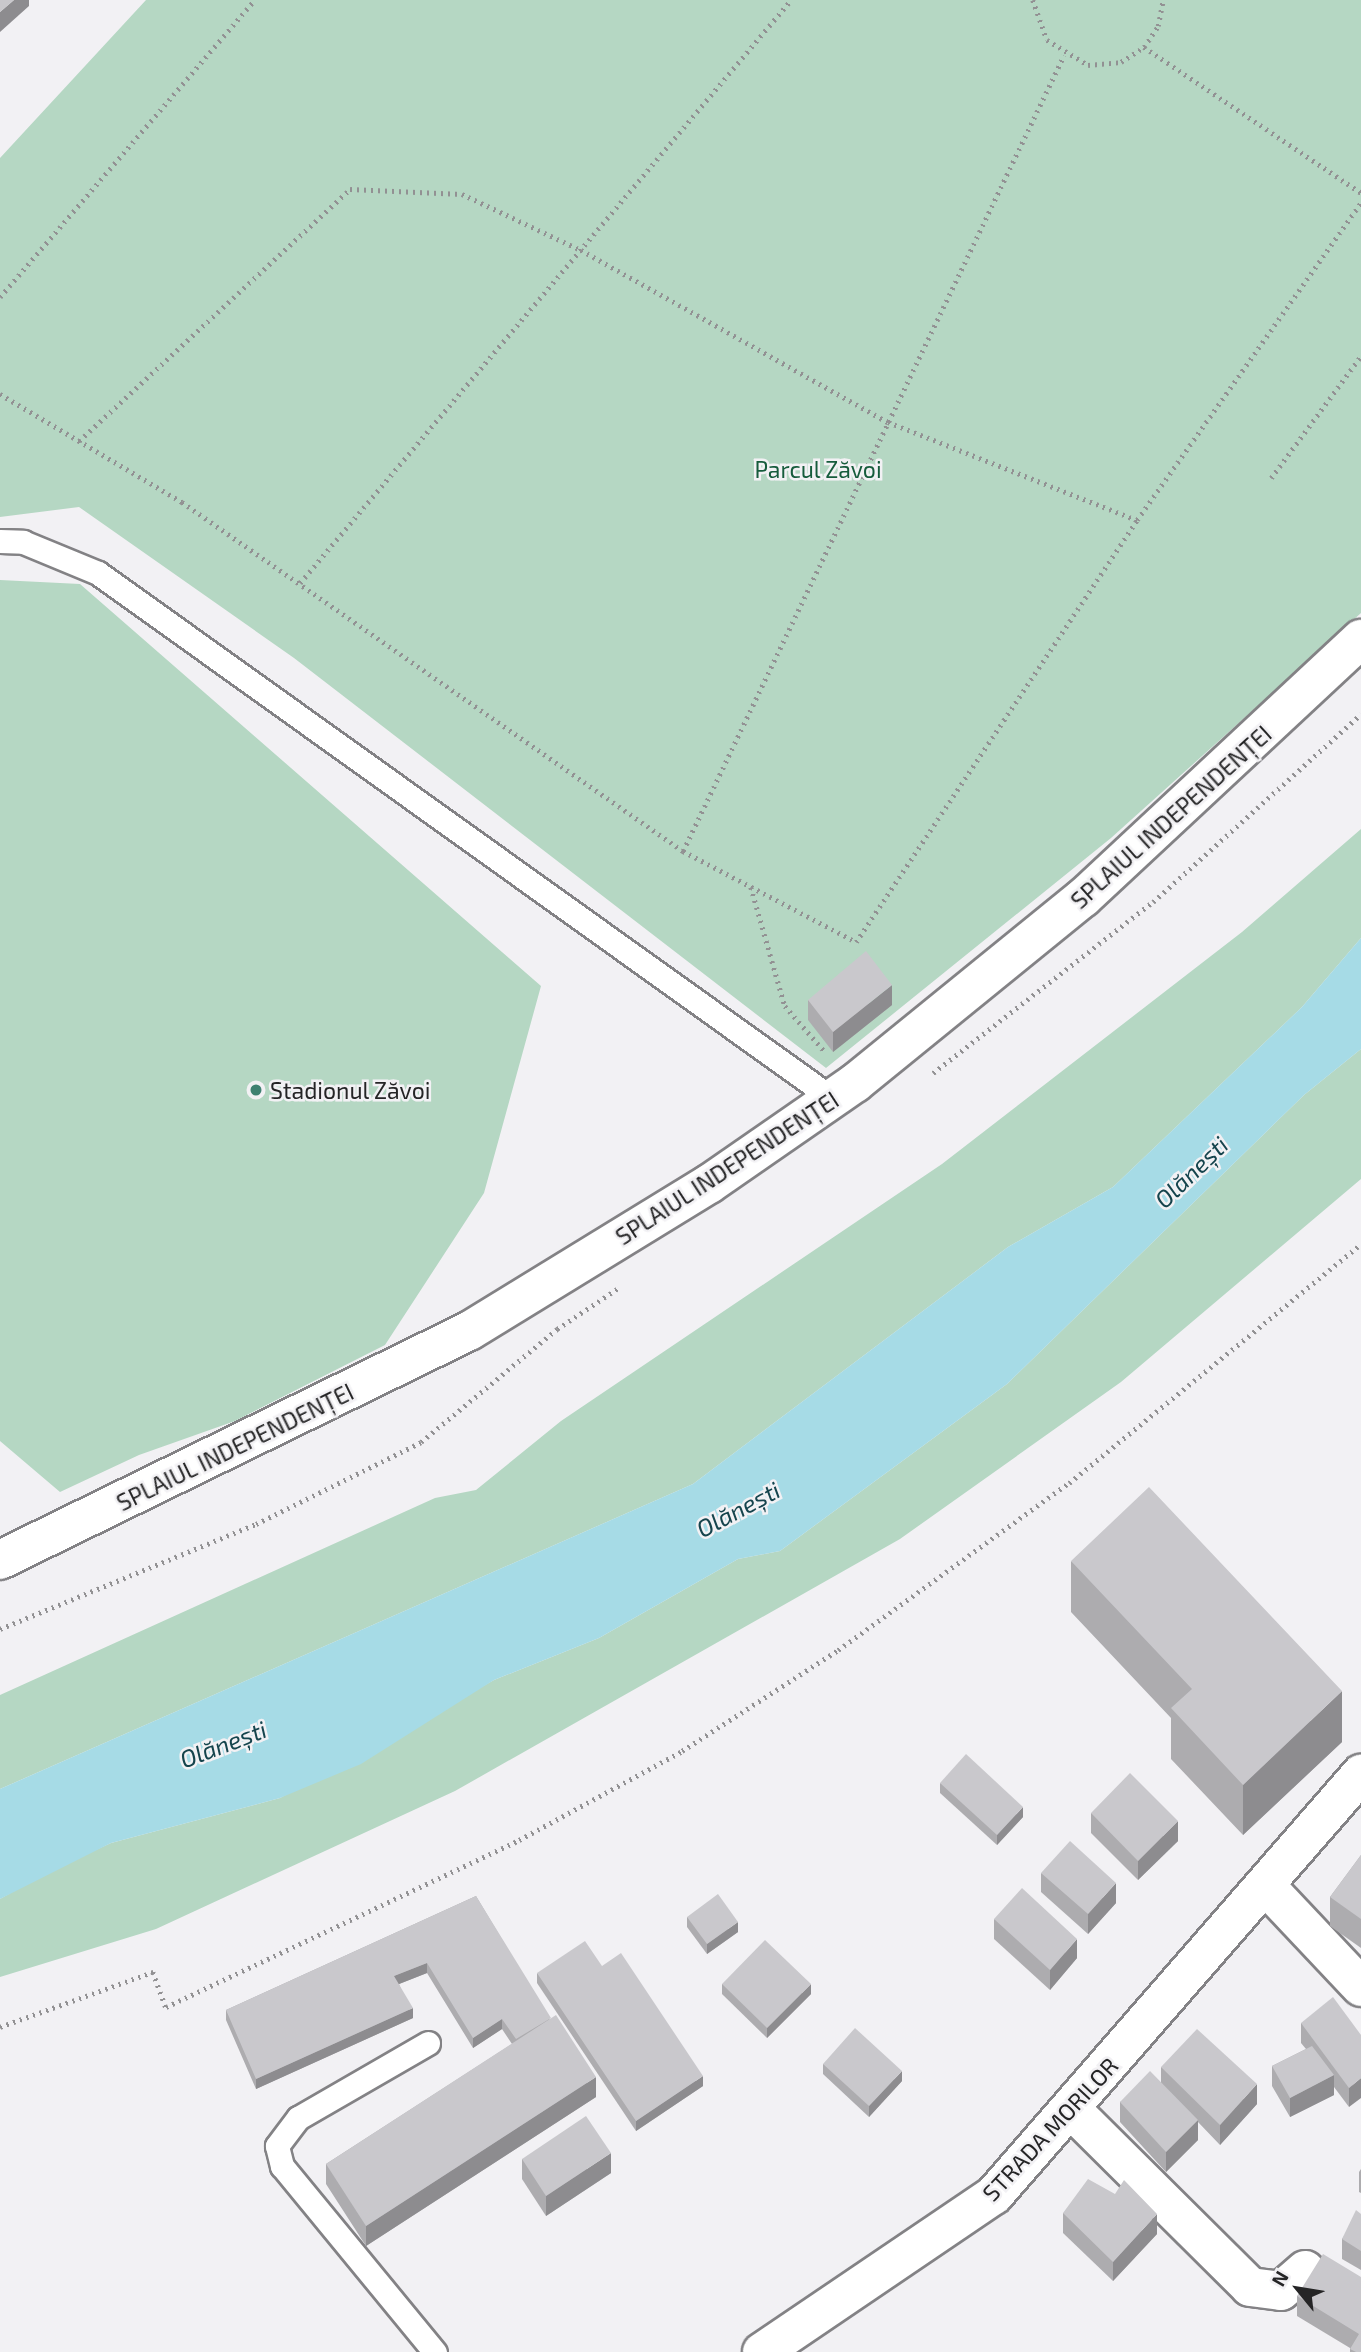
<!DOCTYPE html>
<html>
<head>
<meta charset="utf-8">
<style>
	body { margin:0 }
	#map { position:relative; width:1361px; height:2352px; overflow:hidden; background:#f2f1f4; font-family:"Exo 2",sans-serif }
	div>[style] { position:absolute }
	.green>* { inset:0; background:#b5d7c3 }
	.water>* { inset:0; background:#a6dbe6 }
	.path>* { height:4.5px; margin-top:-2.25px; transform-origin:0; background:repeating-linear-gradient(90deg,#929193 0 2px,transparent 0 7px) }
	.roads { filter:drop-shadow(2px 0 #838285) drop-shadow(-2px 0 #838285) drop-shadow(0 2px #838285) drop-shadow(0 -2px #838285) }
	.service>* { height:23px; margin:-11.5px; padding:0 11.5px; transform-origin:11.5px; border-radius:11.5px; background:#fff }
	.minor>* { height:38px; margin:-19px; padding:0 19px; transform-origin:19px; border-radius:19px; background:#fff }
	.tertiary>* { height:38px; margin:-19px; padding:0 19px; transform-origin:19px; border-radius:19px; background:#fff }
	.wall>* { inset:0; background:#adacaf }
	.shaded-wall>* { inset:0; background:#8d8c8f }
	.building>* { inset:0; background:#c9c8cc }
	.dots>* { width:19px; height:19px; translate:-50% -50%; box-sizing:border-box; border:4px solid #f2f1f4; border-radius:50% }
	span { translate:-50% -50%; white-space:nowrap; text-align:center; line-height:1.15; -webkit-text-stroke:5px #f2f1f4; paint-order:stroke }
	.park-label { font-size:23px; color:#165c3c }
	.street-label { font-size:23px; color:#252526 }
	.poi-label { font-size:23px; color:#252526 }
	.left { translate:0 -50%; text-align:left }
	.water-label { font-size:24px; color:#15444d; font-style:italic }
	.north { position:absolute; left:1263px; top:2254px; width:70px; height:70px; -webkit-text-stroke:5px #f2f1f4; paint-order:stroke; rotate:300deg; font-size:19px; font-weight:700; line-height:28px; text-align:center; color:#252526 }
	.north::after { content:''; display:block; margin:auto; width:24px; height:32px; background:#252526; clip-path:polygon(50% 0,100% 100%,50% 72%,0 100%) }
</style>
</head>
<body>
<div id="map">
	<div class="green">
		<i style="clip-path:polygon(146px 0,1361px 0,1361px 613px,1111px 838px,826px 1068px,294px 658px,79px 507px,0 517px,0 158px)"></i>
		<i style="clip-path:polygon(0 580px,80px 584px,541px 986px,484px 1193px,385px 1345px,235px 1421px,139px 1455px,60px 1492px,0 1441px)"></i>
		<i style="clip-path:polygon(1361px 829px,1361px 938px,1302px 1007px,1113px 1187px,1008px 1247px,693px 1484px,0 1789px,0 1695px,435px 1498px,476px 1490px,561px 1421px,942px 1164px,1242px 932px)"></i>
		<i style="clip-path:polygon(1361px 1049px,1361px 1179px,1121px 1382px,900px 1539px,455px 1791px,156px 1929px,0 1977px,0 1899px,45px 1873px,111px 1843px,280px 1798px,494px 1680px,599px 1638px,738px 1559px,780px 1551px,1007px 1384px,1304px 1095px)"></i>
	</div>
	<div class="water">
		<i style="clip-path:polygon(1361px 938px,1361px 1049px,1304px 1095px,1007px 1384px,780px 1551px,738px 1559px,599px 1638px,494px 1680px,361px 1764px,280px 1798px,111px 1843px,0 1899px,0 1789px,693px 1484px,1008px 1247px,1113px 1187px,1302px 1007px)"></i>
	</div>
	<div class="path">
		<i style="left:1033px;top:0;width:42px;rotate:70.7deg"></i>
		<i style="left:1047px;top:40px;width:48px;rotate:31.4deg"></i>
		<i style="left:1088px;top:65px;width:33px;rotate:-5deg"></i>
		<i style="left:1121px;top:62px;width:27px;rotate:-33deg"></i>
		<i style="left:1144px;top:47px;width:25px;rotate:-56deg"></i>
		<i style="left:1158px;top:26px;width:26px;rotate:-79deg"></i>
		<i style="left:1144px;top:47px;width:262px;rotate:33.9deg"></i>
		<i style="left:0;top:297px;width:391px;rotate:-49.4deg"></i>
		<i style="left:0;top:394px;width:212px;rotate:30.7deg"></i>
		<i style="left:182px;top:502px;width:611px;rotate:34.86deg"></i>
		<i style="left:683px;top:851px;width:195px;rotate:27.7deg"></i>
		<i style="left:856px;top:942px;width:507px;rotate:-56.34deg"></i>
		<i style="left:1137px;top:520px;width:388px;rotate:-54.8deg"></i>
		<i style="left:79px;top:441px;width:370px;rotate:-42.9deg"></i>
		<i style="left:350px;top:189px;width:112px;rotate:2.6deg"></i>
		<i style="left:462px;top:194px;width:132px;rotate:25.2deg"></i>
		<i style="left:581px;top:250px;width:352px;rotate:29.3deg"></i>
		<i style="left:888px;top:422px;width:268px;rotate:21.5deg"></i>
		<i style="left:1271px;top:478px;width:152px;rotate:-53.6deg"></i>
		<i style="left:300px;top:583px;width:762px;rotate:-49.9deg"></i>
		<i style="left:683px;top:851px;width:882px;rotate:-64.42deg"></i>
		<i style="left:751px;top:887px;width:124px;rotate:74.1deg"></i>
		<i style="left:785px;top:1006px;width:62px;rotate:48.9deg"></i>
		<i style="left:933px;top:1073px;width:279px;rotate:-37.9deg"></i>
		<i style="left:1153px;top:902px;width:280px;rotate:-42.1deg"></i>
		<i style="left:0;top:1629px;width:277px;rotate:-22.3deg"></i>
		<i style="left:256px;top:1524px;width:184px;rotate:-26.4deg"></i>
		<i style="left:421px;top:1442px;width:177px;rotate:-39.7deg"></i>
		<i style="left:557px;top:1329px;width:76px;rotate:-33.7deg"></i>
		<i style="left:0;top:2027px;width:163px;rotate:-19.8deg"></i>
		<i style="left:153px;top:1972px;width:37px;rotate:70deg"></i>
		<i style="left:166px;top:2007px;width:391px;rotate:-25.3deg"></i>
		<i style="left:519px;top:1840px;width:186px;rotate:-28.6deg"></i>
		<i style="left:682px;top:1751px;width:186px;rotate:-32.9deg"></i>
		<i style="left:838px;top:1650px;width:285px;rotate:-35.9deg"></i>
		<i style="left:1069px;top:1483px;width:377px;rotate:-39.3deg"></i>
	</div>
	<div class="roads">
		<div class="service">
			<i style="left:0;top:541px;width:23px;rotate:2deg"></i>
			<i style="left:23px;top:542px;width:81px;rotate:22.5deg"></i>
			<i style="left:98px;top:573px;width:904px;rotate:35.59deg"></i>
			<i style="left:428px;top:2043px;width:150px;rotate:150deg"></i>
			<i style="left:298px;top:2118px;width:35px;rotate:127deg"></i>
			<i style="left:277px;top:2146px;width:21px;rotate:76deg"></i>
			<i style="left:282px;top:2166px;width:241px;rotate:50.6deg"></i>
		</div>
		<div class="minor">
			<i style="left:1265px;top:1885px;width:140px;rotate:46.7deg"></i>
			<i style="left:1071px;top:2109px;width:252px;rotate:44.8deg"></i>
			<i style="left:1250px;top:2287px;width:31px;rotate:7deg"></i>
			<i style="left:1281px;top:2291px;width:32px;rotate:-41deg"></i>
		</div>
		<div class="tertiary">
			<i style="left:0;top:1560px;width:522px;rotate:-26.03deg"></i>
			<i style="left:469px;top:1331px;width:281px;rotate:-31.5deg"></i>
			<i style="left:709px;top:1184px;width:178px;rotate:-34.7deg"></i>
			<i style="left:855px;top:1083px;width:294px;rotate:-39.1deg"></i>
			<i style="left:1083px;top:898px;width:380px;rotate:-43deg"></i>
			<i style="left:762px;top:2352px;width:280px;rotate:-34.1deg"></i>
			<i style="left:994px;top:2195px;width:559px;rotate:-48.92deg"></i>
		</div>
	</div>
	<div class="wall">
		<i style="clip-path:polygon(808px 1000px,892px 1005px,833px 1052px,808px 1020px)"></i>
		<i style="clip-path:polygon(1071px 1561px,1342px 1742px,1243px 1835px,1171px 1759px,1171px 1718px,1071px 1612px)"></i>
		<i style="clip-path:polygon(940px 1783px,1023px 1817px,997px 1845px,940px 1793px)"></i>
		<i style="clip-path:polygon(1091px 1813px,1178px 1841px,1138px 1880px,1091px 1833px)"></i>
		<i style="clip-path:polygon(1361px 1855px,1361px 1948px,1330px 1926px,1330px 1897px)"></i>
		<i style="clip-path:polygon(1041px 1873px,1116px 1903px,1088px 1934px,1041px 1892px)"></i>
		<i style="clip-path:polygon(476px 1896px,596px 2097px,366px 2246px,326px 2184px,326px 2164px,512px 2044px,502px 2029px,473px 2048px,427px 1973px,399px 1984px,413px 2018px,256px 2089px,226px 2020px,226px 2010px)"></i>
		<i style="clip-path:polygon(687px 1917px,738px 1932px,707px 1954px,687px 1927px)"></i>
		<i style="clip-path:polygon(994px 1919px,1077px 1958px,1050px 1990px,994px 1939px)"></i>
		<i style="clip-path:polygon(537px 1973px,703px 2086px,636px 2131px,537px 1983px)"></i>
		<i style="clip-path:polygon(722px 1984px,811px 1994px,767px 2038px,722px 1994px)"></i>
		<i style="clip-path:polygon(1301px 2023px,1361px 2035px,1349px 2107px,1334px 2087px,1334px 2095px,1290px 2117px,1272px 2086px,1272px 2066px,1306px 2049px,1301px 2043px)"></i>
		<i style="clip-path:polygon(823px 2064px,902px 2081px,869px 2117px,823px 2074px)"></i>
		<i style="clip-path:polygon(1161px 2067px,1257px 2104px,1220px 2145px,1198px 2122px,1198px 2140px,1166px 2172px,1120px 2122px,1120px 2102px,1161px 2082px)"></i>
		<i style="clip-path:polygon(522px 2159px,611px 2173px,546px 2216px,522px 2179px)"></i>
		<i style="clip-path:polygon(1361px 2169px,1361px 2193px,1359px 2192px,1359px 2172px)"></i>
		<i style="clip-path:polygon(1063px 2213px,1157px 2234px,1113px 2281px,1063px 2233px)"></i>
		<i style="clip-path:polygon(1361px 2214px,1361px 2270px,1342px 2259px,1342px 2239px)"></i>
		<i style="clip-path:polygon(1361px 2277px,1361px 2352px,1350px 2352px,1350px 2348px,1297px 2316px,1297px 2296px)"></i>
	</div>
	<div class="shaded-wall">
		<i style="clip-path:polygon(14px 0,29px 0,29px 6px,0 32px,0 12px)"></i>
		<i style="clip-path:polygon(892px 985px,892px 1005px,833px 1052px,833px 1032px)"></i>
		<i style="clip-path:polygon(1342px 1691px,1342px 1742px,1243px 1835px,1243px 1785px)"></i>
		<i style="clip-path:polygon(1023px 1807px,1023px 1817px,997px 1845px,997px 1835px)"></i>
		<i style="clip-path:polygon(1178px 1821px,1178px 1841px,1138px 1880px,1138px 1861px)"></i>
		<i style="clip-path:polygon(1116px 1883px,1116px 1903px,1088px 1934px,1088px 1914px)"></i>
		<i style="clip-path:polygon(738px 1922px,738px 1932px,707px 1954px,707px 1944px)"></i>
		<i style="clip-path:polygon(1077px 1939px,1077px 1958px,1050px 1990px,1050px 1970px)"></i>
		<i style="clip-path:polygon(427px 1963px,427px 1973px,394px 1986px,394px 1976px)"></i>
		<i style="clip-path:polygon(811px 1984px,811px 1994px,767px 2038px,767px 2028px)"></i>
		<i style="clip-path:polygon(413px 2008px,413px 2018px,256px 2089px,256px 2079px)"></i>
		<i style="clip-path:polygon(502px 2019px,502px 2029px,473px 2048px,473px 2038px)"></i>
		<i style="clip-path:polygon(902px 2071px,902px 2081px,869px 2117px,869px 2106px)"></i>
		<i style="clip-path:polygon(1334px 2075px,1334px 2095px,1290px 2117px,1290px 2098px)"></i>
		<i style="clip-path:polygon(703px 2076px,703px 2086px,636px 2131px,636px 2121px)"></i>
		<i style="clip-path:polygon(596px 2077px,596px 2097px,366px 2246px,366px 2226px)"></i>
		<i style="clip-path:polygon(1361px 2078px,1361px 2098px,1349px 2107px,1349px 2088px)"></i>
		<i style="clip-path:polygon(1257px 2084px,1257px 2104px,1220px 2145px,1220px 2125px)"></i>
		<i style="clip-path:polygon(1198px 2120px,1198px 2140px,1166px 2172px,1166px 2152px)"></i>
		<i style="clip-path:polygon(611px 2153px,611px 2173px,546px 2216px,546px 2196px)"></i>
		<i style="clip-path:polygon(1157px 2214px,1157px 2234px,1113px 2281px,1113px 2262px)"></i>
	</div>
	<div class="building">
		<i style="clip-path:polygon(0 0,14px 0,0 12px)"></i>
		<i style="clip-path:polygon(866px 951px,892px 985px,833px 1032px,808px 1000px)"></i>
		<i style="clip-path:polygon(1149px 1487px,1342px 1691px,1243px 1785px,1171px 1708px,1192px 1689px,1071px 1561px)"></i>
		<i style="clip-path:polygon(966px 1754px,1023px 1807px,997px 1835px,940px 1783px)"></i>
		<i style="clip-path:polygon(1130px 1773px,1178px 1821px,1138px 1861px,1091px 1813px)"></i>
		<i style="clip-path:polygon(1070px 1841px,1116px 1883px,1088px 1914px,1041px 1873px)"></i>
		<i style="clip-path:polygon(1361px 1855px,1361px 1919px,1330px 1897px)"></i>
		<i style="clip-path:polygon(1022px 1888px,1077px 1939px,1050px 1970px,994px 1919px)"></i>
		<i style="clip-path:polygon(718px 1894px,738px 1922px,707px 1944px,687px 1917px)"></i>
		<i style="clip-path:polygon(476px 1896px,551px 2018px,516px 2039px,502px 2019px,473px 2038px,427px 1963px,394px 1976px,413px 2008px,256px 2079px,226px 2010px)"></i>
		<i style="clip-path:polygon(765px 1940px,811px 1984px,767px 2028px,722px 1984px)"></i>
		<i style="clip-path:polygon(585px 1941px,602px 1966px,621px 1953px,703px 2076px,636px 2121px,537px 1973px)"></i>
		<i style="clip-path:polygon(1333px 1997px,1361px 2035px,1361px 2078px,1349px 2088px,1301px 2023px)"></i>
		<i style="clip-path:polygon(556px 2015px,596px 2077px,366px 2226px,326px 2164px)"></i>
		<i style="clip-path:polygon(855px 2028px,902px 2071px,869px 2106px,823px 2064px)"></i>
		<i style="clip-path:polygon(1197px 2029px,1257px 2084px,1220px 2125px,1161px 2067px)"></i>
		<i style="clip-path:polygon(1312px 2046px,1334px 2075px,1290px 2098px,1272px 2066px)"></i>
		<i style="clip-path:polygon(1150px 2071px,1198px 2120px,1166px 2152px,1120px 2102px)"></i>
		<i style="clip-path:polygon(586px 2116px,611px 2153px,546px 2196px,522px 2159px)"></i>
		<i style="clip-path:polygon(1088px 2179px,1115px 2194px,1124px 2180px,1157px 2214px,1113px 2262px,1063px 2213px)"></i>
		<i style="clip-path:polygon(1356px 2210px,1361px 2214px,1361px 2251px,1342px 2239px)"></i>
		<i style="clip-path:polygon(1323px 2254px,1361px 2277px,1361px 2352px,1356px 2352px,1350px 2349px,1359px 2334px,1297px 2296px)"></i>
	</div>
	<div class="dots">
		<i style="left:256px;top:1090px;background:#3f8171"></i>
	</div>
	<div class="park-label">
		<span style="left:818px;top:469px">Parcul Zăvoi</span>
	</div>
	<div class="street-label">
		<span style="left:1171px;top:817px;rotate:-42deg">SPLAIUL INDEPENDENȚEI</span>
		<span style="left:727px;top:1168px;rotate:-33deg">SPLAIUL INDEPENDENȚEI</span>
		<span style="left:235px;top:1447px;rotate:-26deg">SPLAIUL INDEPENDENȚEI</span>
		<span style="left:1050px;top:2129px;rotate:-47deg">STRADA MORILOR</span>
	</div>
	<div class="poi-label">
		<span class="left" style="left:270px;top:1090px">Stadionul Zăvoi</span>
	</div>
	<div class="water-label">
		<span style="left:1191px;top:1172px;rotate:-44deg">Olănești</span>
		<span style="left:738px;top:1509px;rotate:-28deg">Olănești</span>
		<span style="left:223px;top:1744px;rotate:-21deg">Olănești</span>
	</div>
	<div class="north">N</div>
</div>
</body>
</html>
